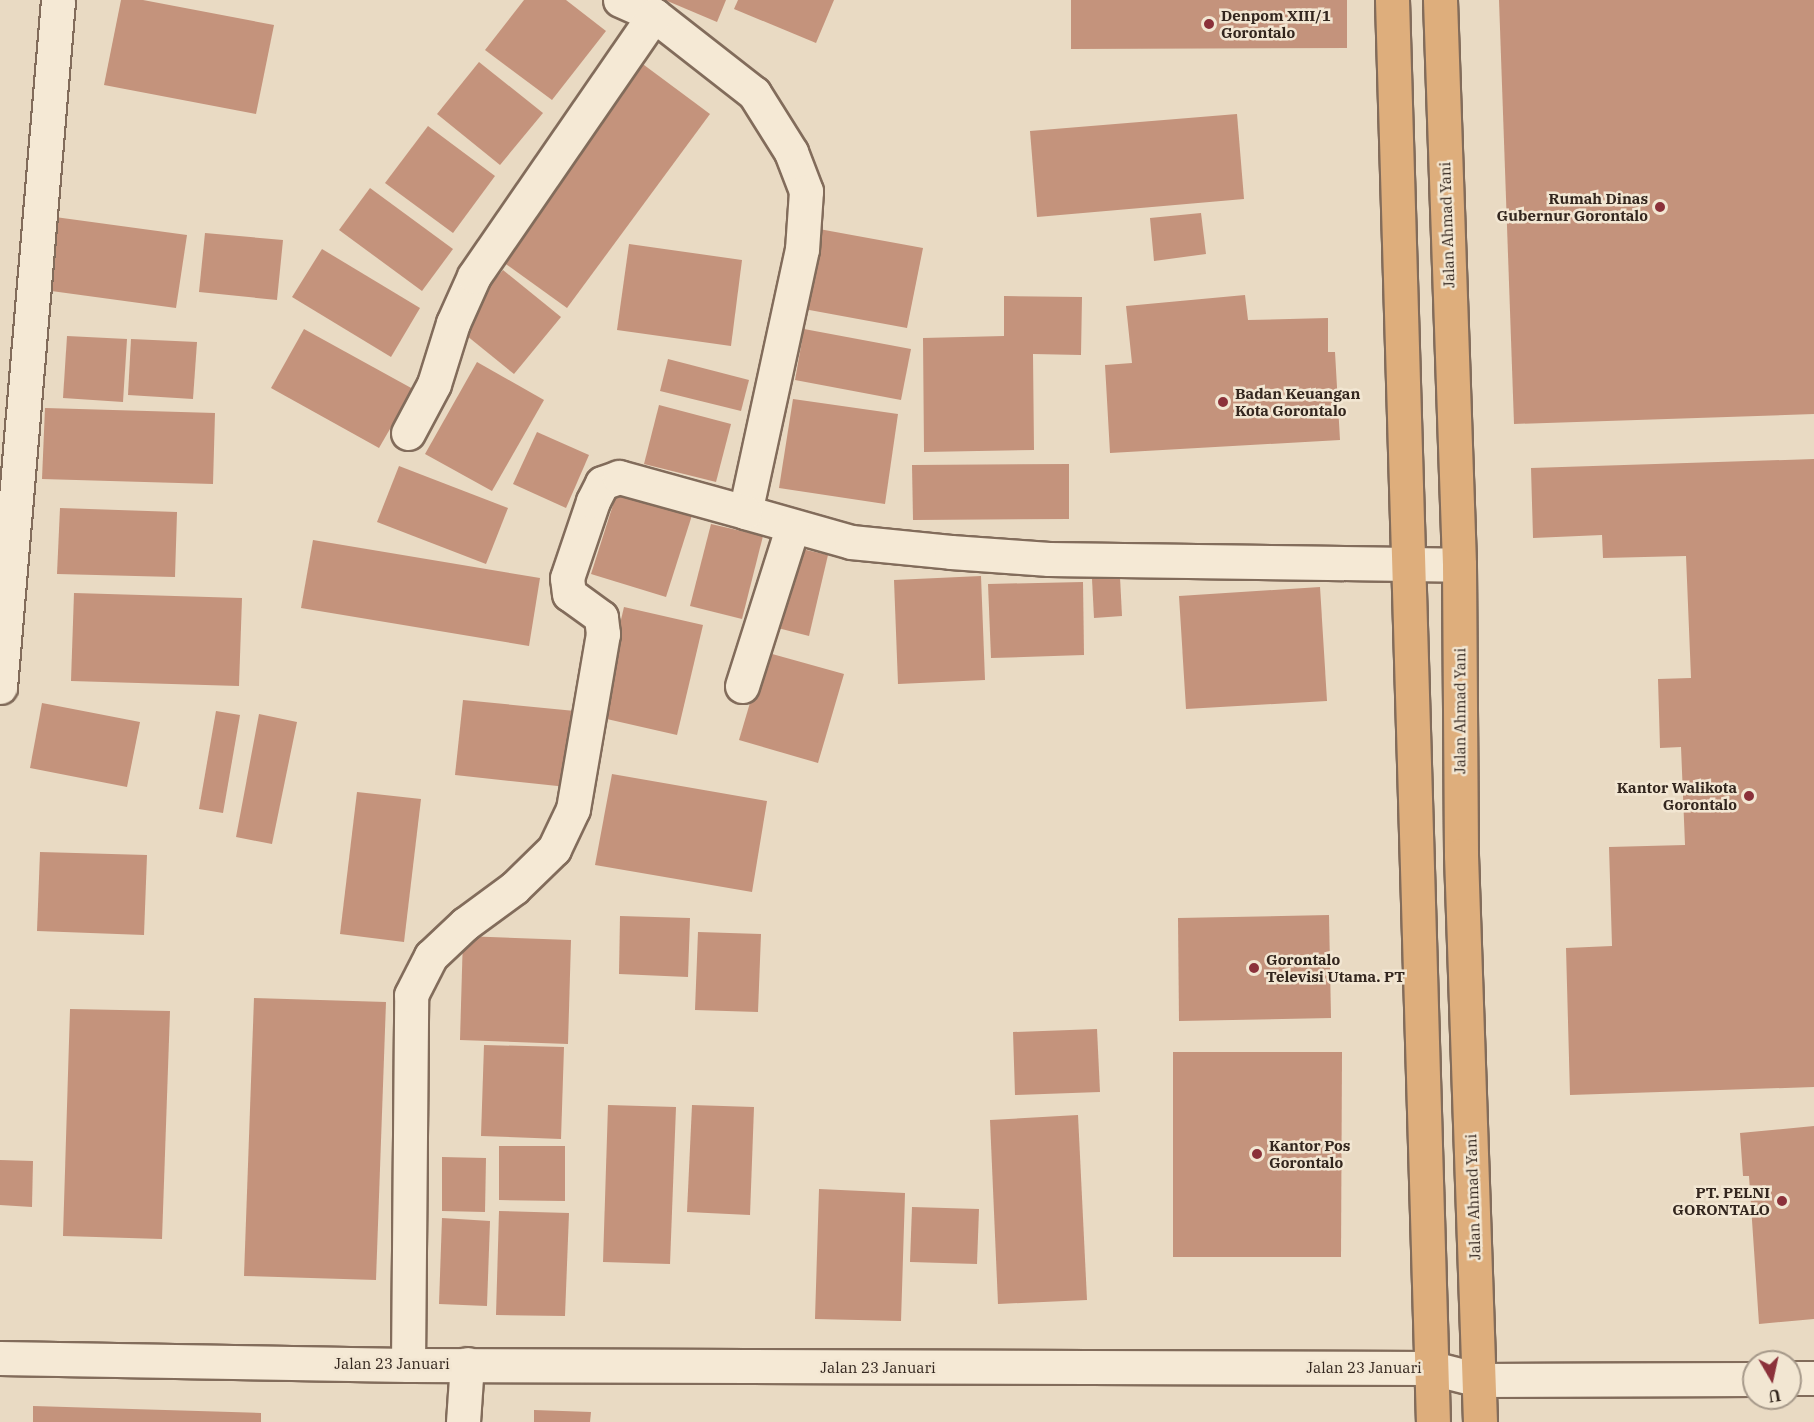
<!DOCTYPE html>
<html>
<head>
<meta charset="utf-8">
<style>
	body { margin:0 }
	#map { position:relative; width:1814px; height:1422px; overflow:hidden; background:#e9dac3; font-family:"IBM Plex Serif",serif }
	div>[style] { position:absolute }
	.building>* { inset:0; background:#c4937c }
	.roads { filter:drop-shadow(2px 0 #826c5b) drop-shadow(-2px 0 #826c5b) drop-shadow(0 2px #826c5b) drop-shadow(0 -2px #826c5b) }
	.minor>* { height:33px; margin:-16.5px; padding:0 16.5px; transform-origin:16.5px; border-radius:16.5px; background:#f5e9d5 }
	.tertiary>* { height:33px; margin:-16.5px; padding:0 16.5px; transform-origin:16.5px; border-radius:16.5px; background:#f5e9d5 }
	.trunk>* { height:33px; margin:-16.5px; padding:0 16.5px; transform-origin:16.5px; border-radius:16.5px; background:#deae7c }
	.dots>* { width:16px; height:16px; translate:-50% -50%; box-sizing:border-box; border:3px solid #f2e6d2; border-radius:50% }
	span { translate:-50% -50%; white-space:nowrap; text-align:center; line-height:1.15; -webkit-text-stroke:5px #f2e6d2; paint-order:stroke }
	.poi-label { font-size:15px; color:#33261e; font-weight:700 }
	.left { translate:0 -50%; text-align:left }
	.right { translate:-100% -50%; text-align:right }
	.street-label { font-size:15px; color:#33261e }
	.north { position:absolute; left:1742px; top:1350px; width:60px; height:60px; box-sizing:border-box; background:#f2e6d2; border:2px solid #a6998a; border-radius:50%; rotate:171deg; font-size:16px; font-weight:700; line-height:24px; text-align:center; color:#33261e }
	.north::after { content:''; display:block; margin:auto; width:21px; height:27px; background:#8b313a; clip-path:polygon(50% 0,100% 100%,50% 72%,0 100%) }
</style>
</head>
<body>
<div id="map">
	<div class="building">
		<i style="clip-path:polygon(121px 0,143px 0,274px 25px,256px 114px,104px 85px)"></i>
		<i style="clip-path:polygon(524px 0,566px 0,606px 31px,552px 100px,485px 50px)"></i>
		<i style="clip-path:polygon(665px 0,726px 0,717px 22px)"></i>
		<i style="clip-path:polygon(738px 0,834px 0,816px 43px,734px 9px)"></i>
		<i style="clip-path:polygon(1071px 0,1347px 0,1347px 48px,1071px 49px)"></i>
		<i style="clip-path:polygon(1499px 0,1814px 0,1814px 414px,1514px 424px)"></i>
		<i style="clip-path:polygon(479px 62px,543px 113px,500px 165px,437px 114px)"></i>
		<i style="clip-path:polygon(640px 62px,710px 114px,567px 308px,496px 257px)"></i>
		<i style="clip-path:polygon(1237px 114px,1244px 199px,1037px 217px,1030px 131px)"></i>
		<i style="clip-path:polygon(428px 126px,495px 176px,453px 233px,385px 183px)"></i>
		<i style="clip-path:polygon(370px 188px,453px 249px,422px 291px,339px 230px)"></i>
		<i style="clip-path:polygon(1201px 213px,1206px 254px,1154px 261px,1150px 218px)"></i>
		<i style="clip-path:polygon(55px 217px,187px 235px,176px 308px,44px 290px)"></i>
		<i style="clip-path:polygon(819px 229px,923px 248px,907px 328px,804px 309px)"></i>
		<i style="clip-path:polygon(205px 233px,283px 240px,277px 300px,199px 292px)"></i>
		<i style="clip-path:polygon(629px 244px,742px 260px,731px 346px,617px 330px)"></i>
		<i style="clip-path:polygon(322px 249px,420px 308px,391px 357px,292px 297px)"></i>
		<i style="clip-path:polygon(503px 270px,561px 317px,514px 374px,456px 327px)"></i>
		<i style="clip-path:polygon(1245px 295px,1248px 320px,1328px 318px,1328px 352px,1335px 352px,1340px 440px,1110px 453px,1105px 365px,1132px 363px,1126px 306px)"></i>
		<i style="clip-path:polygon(1004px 296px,1082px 297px,1081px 355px,1033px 354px,1034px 450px,924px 452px,923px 338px,1004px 336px)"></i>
		<i style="clip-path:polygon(304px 329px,413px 389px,379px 448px,271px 388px)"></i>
		<i style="clip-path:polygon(804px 329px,911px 349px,901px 400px,795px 380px)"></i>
		<i style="clip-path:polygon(67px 336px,127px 339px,123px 402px,63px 398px)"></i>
		<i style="clip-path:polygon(131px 339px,197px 342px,193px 399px,128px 395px)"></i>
		<i style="clip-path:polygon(668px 359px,749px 380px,741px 411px,660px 391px)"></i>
		<i style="clip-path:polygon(477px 362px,544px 400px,492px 491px,425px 454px)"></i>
		<i style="clip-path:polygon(793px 399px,898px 414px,885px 504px,779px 488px)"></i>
		<i style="clip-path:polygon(659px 405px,731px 424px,716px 482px,644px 464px)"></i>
		<i style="clip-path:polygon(45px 408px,215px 413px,213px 484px,42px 479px)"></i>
		<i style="clip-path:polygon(537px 432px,589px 455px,566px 508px,513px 484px)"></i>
		<i style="clip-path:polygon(1814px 459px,1814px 1087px,1570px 1095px,1566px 948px,1612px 946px,1609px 847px,1685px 845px,1681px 747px,1660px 748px,1658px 679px,1691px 678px,1686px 556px,1603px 558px,1602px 535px,1533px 538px,1531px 468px)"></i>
		<i style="clip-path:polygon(1069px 464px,1069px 519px,913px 520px,912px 465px)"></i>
		<i style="clip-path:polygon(399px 466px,508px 508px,486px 564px,377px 522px)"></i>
		<i style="clip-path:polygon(619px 486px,694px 509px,666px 597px,591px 574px)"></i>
		<i style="clip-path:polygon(60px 508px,177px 512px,175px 577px,57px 574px)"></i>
		<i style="clip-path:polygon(711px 524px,763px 536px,742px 619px,690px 606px)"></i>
		<i style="clip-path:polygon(313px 540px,540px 578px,529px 646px,301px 608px)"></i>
		<i style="clip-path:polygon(789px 546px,828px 555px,809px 636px,770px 626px)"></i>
		<i style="clip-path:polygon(981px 576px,985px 680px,898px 684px,894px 580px)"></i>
		<i style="clip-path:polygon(1120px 577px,1122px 616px,1094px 618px,1092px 579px)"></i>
		<i style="clip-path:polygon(1083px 582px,1084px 655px,991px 658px,988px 584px)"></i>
		<i style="clip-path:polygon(1320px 587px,1327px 701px,1186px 709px,1179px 596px)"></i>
		<i style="clip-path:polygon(74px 593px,242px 598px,239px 686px,71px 681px)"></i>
		<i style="clip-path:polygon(624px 607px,703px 625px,677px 735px,598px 717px)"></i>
		<i style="clip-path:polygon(765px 652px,844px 674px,818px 763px,739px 740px)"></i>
		<i style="clip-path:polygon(463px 700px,575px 711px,567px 787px,455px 775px)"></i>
		<i style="clip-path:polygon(42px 703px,140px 722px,127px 787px,30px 768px)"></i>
		<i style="clip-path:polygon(216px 711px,240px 715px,223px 813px,199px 809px)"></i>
		<i style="clip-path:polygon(259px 714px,297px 722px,272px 844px,236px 837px)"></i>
		<i style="clip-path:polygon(612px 774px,767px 801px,752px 892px,595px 865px)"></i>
		<i style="clip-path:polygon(357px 792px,421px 799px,404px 942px,340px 934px)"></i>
		<i style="clip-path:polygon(40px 852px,147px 855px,144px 935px,37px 931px)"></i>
		<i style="clip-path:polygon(1329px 915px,1331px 1018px,1179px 1021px,1178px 918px)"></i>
		<i style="clip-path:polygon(620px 916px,690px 918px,688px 977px,619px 974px)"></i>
		<i style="clip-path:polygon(698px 932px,761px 934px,758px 1012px,695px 1010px)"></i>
		<i style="clip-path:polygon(463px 936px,571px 940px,568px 1044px,460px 1040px)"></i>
		<i style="clip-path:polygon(254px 998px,386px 1002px,376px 1280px,244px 1276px)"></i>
		<i style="clip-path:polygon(70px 1009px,170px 1011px,162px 1239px,63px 1236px)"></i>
		<i style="clip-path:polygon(1097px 1029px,1100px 1092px,1015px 1095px,1013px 1032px)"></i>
		<i style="clip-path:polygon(484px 1045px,564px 1047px,561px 1139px,481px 1136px)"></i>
		<i style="clip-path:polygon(1173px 1052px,1342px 1052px,1341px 1257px,1173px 1257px)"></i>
		<i style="clip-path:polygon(608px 1105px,676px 1107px,670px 1264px,603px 1262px)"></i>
		<i style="clip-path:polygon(692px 1105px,754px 1107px,750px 1215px,687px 1212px)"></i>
		<i style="clip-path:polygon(1078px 1115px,1087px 1300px,998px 1304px,990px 1120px)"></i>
		<i style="clip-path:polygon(1814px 1126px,1814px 1319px,1759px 1324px,1749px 1176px,1743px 1176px,1740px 1133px)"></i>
		<i style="clip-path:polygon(499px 1146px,565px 1146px,565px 1201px,499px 1200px)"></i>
		<i style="clip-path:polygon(442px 1157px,486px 1158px,485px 1212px,442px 1211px)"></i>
		<i style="clip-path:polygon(0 1160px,33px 1161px,32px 1207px,0 1205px)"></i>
		<i style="clip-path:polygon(819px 1189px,905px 1193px,901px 1321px,815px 1319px)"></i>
		<i style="clip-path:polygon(912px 1207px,979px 1209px,977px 1264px,910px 1262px)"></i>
		<i style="clip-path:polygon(499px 1211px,569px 1213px,565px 1316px,496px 1315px)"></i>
		<i style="clip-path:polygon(442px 1218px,490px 1221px,487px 1306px,439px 1304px)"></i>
		<i style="clip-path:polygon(33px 1406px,261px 1413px,261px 1422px,33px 1422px)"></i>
		<i style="clip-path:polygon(534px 1410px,591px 1412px,590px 1422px,534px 1422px)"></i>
	</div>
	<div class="roads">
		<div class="minor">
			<i style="left:620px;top:0;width:37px;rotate:24deg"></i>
			<i style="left:654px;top:15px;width:127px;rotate:38deg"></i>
			<i style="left:754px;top:93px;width:70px;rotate:57.9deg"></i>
			<i style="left:791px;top:152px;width:42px;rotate:69deg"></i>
			<i style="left:806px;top:191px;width:58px;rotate:93.9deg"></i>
			<i style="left:802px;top:249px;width:269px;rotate:102.2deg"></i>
			<i style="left:745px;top:512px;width:110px;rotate:15.8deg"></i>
			<i style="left:851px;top:542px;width:100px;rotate:5.7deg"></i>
			<i style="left:951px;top:552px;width:98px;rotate:4.1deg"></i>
			<i style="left:1049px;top:559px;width:410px;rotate:0.8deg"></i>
			<i style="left:408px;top:433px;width:55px;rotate:-62deg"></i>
			<i style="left:434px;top:384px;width:64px;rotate:-72.7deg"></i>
			<i style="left:453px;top:323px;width:51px;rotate:-65.9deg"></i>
			<i style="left:474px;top:276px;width:317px;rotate:-55.4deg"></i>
			<i style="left:742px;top:686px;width:166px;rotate:-72.4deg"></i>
			<i style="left:0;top:687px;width:689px;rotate:-85.17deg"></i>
			<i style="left:408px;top:1365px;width:370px;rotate:-89.5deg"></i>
			<i style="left:411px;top:995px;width:44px;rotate:-62.9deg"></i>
			<i style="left:431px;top:956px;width:47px;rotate:-43.3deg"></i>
			<i style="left:465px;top:924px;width:61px;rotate:-36.3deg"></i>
			<i style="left:514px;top:888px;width:56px;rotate:-44.3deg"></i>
			<i style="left:554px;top:849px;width:44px;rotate:-64.6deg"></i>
			<i style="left:573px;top:809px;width:178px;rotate:-80.3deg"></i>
			<i style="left:603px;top:634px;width:17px;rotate:-97deg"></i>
			<i style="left:601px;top:617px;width:39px;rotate:-144deg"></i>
			<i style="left:569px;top:594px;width:16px;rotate:-97deg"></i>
			<i style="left:567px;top:578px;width:81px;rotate:-71.3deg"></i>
			<i style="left:593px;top:501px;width:20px;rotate:-63deg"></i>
			<i style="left:602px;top:483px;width:18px;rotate:-19deg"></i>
			<i style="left:619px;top:477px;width:131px;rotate:15.5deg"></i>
			<i style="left:463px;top:1422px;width:58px;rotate:-86.1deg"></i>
		</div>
		<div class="tertiary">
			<i style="left:0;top:1358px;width:408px;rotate:1deg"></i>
			<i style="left:408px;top:1365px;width:1024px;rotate:0.17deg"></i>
			<i style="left:1432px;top:1368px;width:49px;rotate:14.3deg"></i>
			<i style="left:1479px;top:1380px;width:275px;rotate:-0.2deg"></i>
			<i style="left:1790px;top:1378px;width:24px"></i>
		</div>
		<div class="trunk">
			<i style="left:1392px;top:0;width:1423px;rotate:88.35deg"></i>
			<i style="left:1440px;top:0;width:565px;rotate:88.07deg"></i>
			<i style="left:1459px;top:565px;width:290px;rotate:89.6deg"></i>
			<i style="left:1461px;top:855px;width:567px;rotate:88.08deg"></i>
		</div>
	</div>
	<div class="dots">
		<i style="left:1209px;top:24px;background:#8b313a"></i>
		<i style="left:1660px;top:207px;background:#8b313a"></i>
		<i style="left:1223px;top:402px;background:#8b313a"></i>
		<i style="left:1749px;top:796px;background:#8b313a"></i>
		<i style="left:1254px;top:968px;background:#8b313a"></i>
		<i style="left:1257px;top:1154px;background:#8b313a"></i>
		<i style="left:1782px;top:1201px;background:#8b313a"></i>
	</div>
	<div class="poi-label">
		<span class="left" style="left:1221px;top:24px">Denpom XIII/1<br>Gorontalo</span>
		<span class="right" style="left:1648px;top:207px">Rumah Dinas<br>Gubernur Gorontalo</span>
		<span class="left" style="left:1235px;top:402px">Badan Keuangan<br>Kota Gorontalo</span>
		<span class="right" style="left:1737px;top:796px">Kantor Walikota<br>Gorontalo</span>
		<span class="left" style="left:1266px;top:968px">Gorontalo<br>Televisi Utama. PT</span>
		<span class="left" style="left:1269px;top:1154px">Kantor Pos<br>Gorontalo</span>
		<span class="right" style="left:1770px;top:1201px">PT. PELNI<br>GORONTALO</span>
	</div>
	<div class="street-label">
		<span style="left:1447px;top:225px;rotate:-92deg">Jalan Ahmad Yani</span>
		<span style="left:1460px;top:711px;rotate:-90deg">Jalan Ahmad Yani</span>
		<span style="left:1473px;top:1197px;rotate:-92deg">Jalan Ahmad Yani</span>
		<span style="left:392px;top:1364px">Jalan 23 Januari</span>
		<span style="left:878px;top:1368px">Jalan 23 Januari</span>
		<span style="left:1364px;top:1368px">Jalan 23 Januari</span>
	</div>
	<div class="north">U</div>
</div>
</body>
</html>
